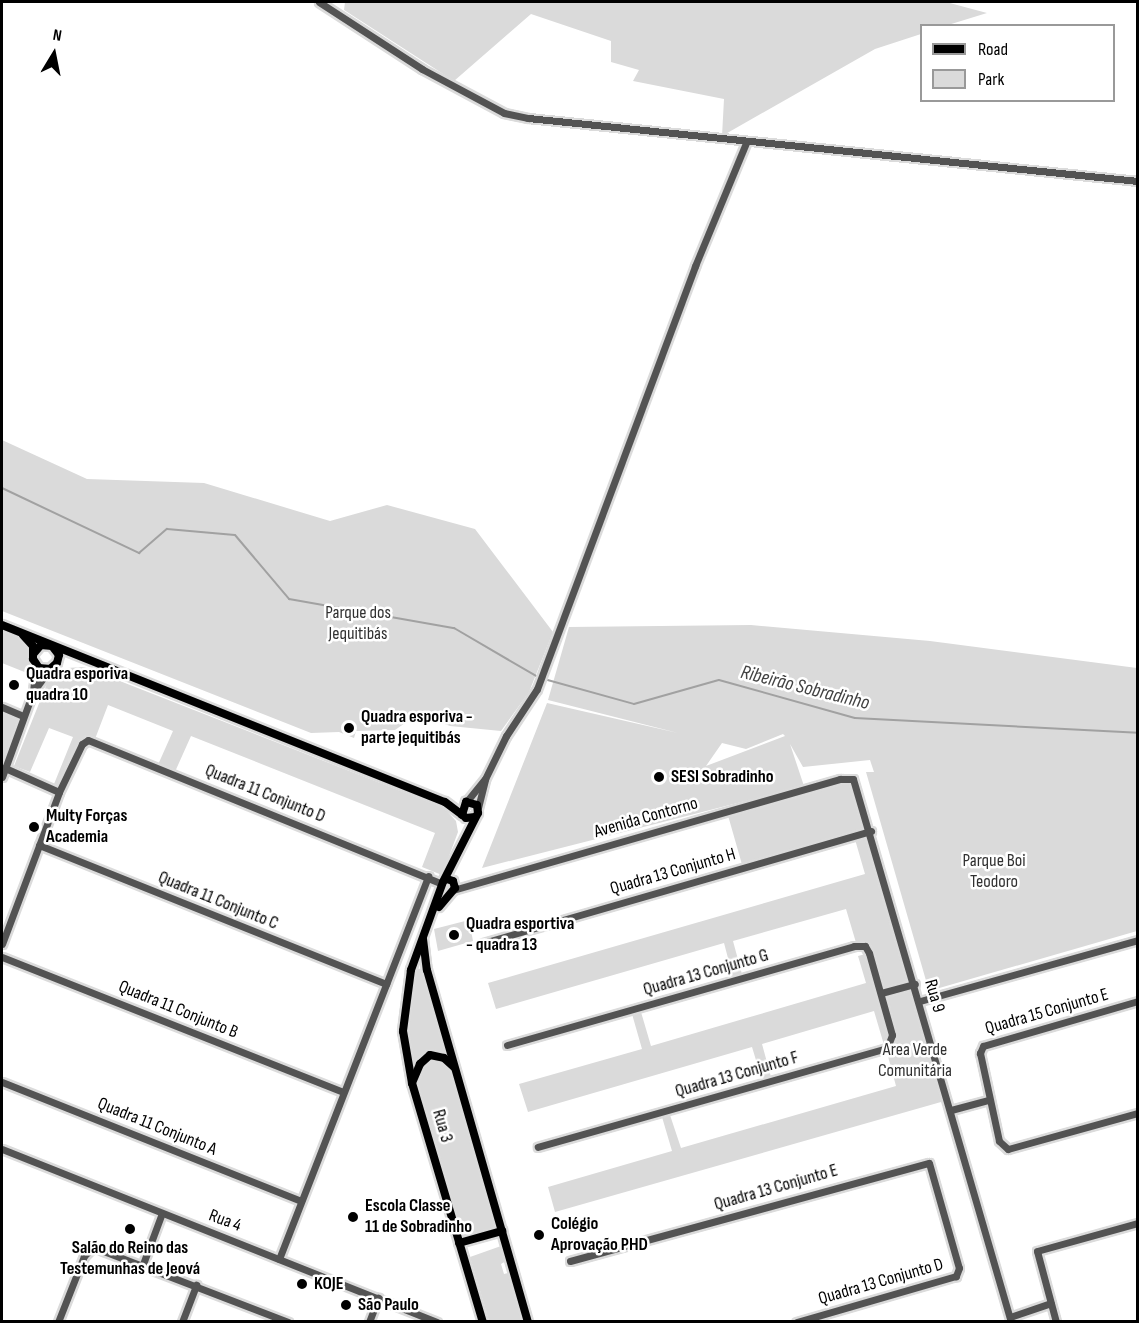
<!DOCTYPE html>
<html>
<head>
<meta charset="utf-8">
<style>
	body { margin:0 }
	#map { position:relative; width:1139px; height:1323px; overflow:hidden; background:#fff; font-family:"Sofia Sans Condensed",sans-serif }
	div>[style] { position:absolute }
	.green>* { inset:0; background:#dadada }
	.stream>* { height:2px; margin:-1px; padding:0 1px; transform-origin:1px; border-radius:1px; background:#a1a1a1 }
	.roads { filter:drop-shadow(2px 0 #dbdbdb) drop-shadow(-2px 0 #dbdbdb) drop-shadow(0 2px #dbdbdb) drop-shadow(0 -2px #dbdbdb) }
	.minor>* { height:7px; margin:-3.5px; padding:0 3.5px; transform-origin:3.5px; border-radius:3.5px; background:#535353 }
	.major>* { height:8px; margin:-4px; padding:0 4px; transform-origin:4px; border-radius:4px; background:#000 }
	.dots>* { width:16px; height:16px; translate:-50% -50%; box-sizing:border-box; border:3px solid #fff; border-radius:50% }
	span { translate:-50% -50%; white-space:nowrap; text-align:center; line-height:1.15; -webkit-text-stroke:5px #fff; paint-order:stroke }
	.park-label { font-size:18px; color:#313131 }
	.poi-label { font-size:18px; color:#000; font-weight:700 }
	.left { translate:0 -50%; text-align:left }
	.street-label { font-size:18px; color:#000 }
	.water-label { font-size:20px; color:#424242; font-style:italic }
	.frame { position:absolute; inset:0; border:3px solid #000; pointer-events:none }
	.legend { position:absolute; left:920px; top:24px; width:195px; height:78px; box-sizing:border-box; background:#fff; border:2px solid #999; margin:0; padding:8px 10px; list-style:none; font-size:18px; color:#000 }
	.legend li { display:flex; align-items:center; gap:12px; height:30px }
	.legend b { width:30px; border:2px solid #999 }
	.north { position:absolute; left:24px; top:24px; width:60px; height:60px; -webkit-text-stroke:4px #fff; paint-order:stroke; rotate:10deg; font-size:16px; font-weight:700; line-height:24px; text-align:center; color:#000 }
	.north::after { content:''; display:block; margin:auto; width:21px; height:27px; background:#000; clip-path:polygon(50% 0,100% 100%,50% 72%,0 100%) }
</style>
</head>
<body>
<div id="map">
	<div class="green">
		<i style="clip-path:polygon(345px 2px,946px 2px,987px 13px,948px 25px,922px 26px,921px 34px,875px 49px,722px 136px,724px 99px,633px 81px,639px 70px,611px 62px,611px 41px,531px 14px,454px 81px,344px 10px)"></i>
		<i style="clip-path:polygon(2px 440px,87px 479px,204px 483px,330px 521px,387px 505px,475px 529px,553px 632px,529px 692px,501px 731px,450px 726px,418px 714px,395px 730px,356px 731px,354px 738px,339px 732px,311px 733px,2px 611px)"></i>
		<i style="clip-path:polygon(evenodd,751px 625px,930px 641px,1137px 668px,1137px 931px,929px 991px,866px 772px,874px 772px,870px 760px,803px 767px,790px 744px,804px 786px,482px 868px,547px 703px,678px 733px,548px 700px,569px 627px,751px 625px,783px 734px,785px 736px,706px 766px,722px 743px,746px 749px,783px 734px)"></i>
		<i style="clip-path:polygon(2px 627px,20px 634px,30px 645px,32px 675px,2px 663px)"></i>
		<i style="clip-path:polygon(84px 667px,444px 808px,456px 821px,458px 832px,442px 875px,422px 867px,435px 833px,191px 736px,174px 774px,157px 767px,173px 731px,108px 705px,95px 739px,88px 740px,59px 792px,52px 789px,73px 737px,49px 728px,30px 772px,14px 766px,48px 681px,67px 668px)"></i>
		<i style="clip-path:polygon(2px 710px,19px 716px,2px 763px)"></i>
		<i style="clip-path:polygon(840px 779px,853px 779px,948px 1100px,555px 1212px,548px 1187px,672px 1151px,662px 1117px,670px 1115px,681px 1148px,896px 1086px,886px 1049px,891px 1043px,884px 1045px,874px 1011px,762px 1044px,771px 1077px,762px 1080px,752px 1047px,528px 1112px,519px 1084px,642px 1049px,632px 1014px,641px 1012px,651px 1046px,866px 983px,858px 956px,869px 953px,857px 946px,846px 909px,733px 941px,743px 978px,734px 981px,724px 943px,496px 1009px,488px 983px,865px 874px,854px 836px,743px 868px,727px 812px)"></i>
		<i style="clip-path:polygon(469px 920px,473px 941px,438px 951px,434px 929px)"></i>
		<i style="clip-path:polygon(415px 968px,427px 970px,502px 1231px,459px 1243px,412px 1083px,403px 1031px)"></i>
		<i style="clip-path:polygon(501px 1246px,506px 1261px,501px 1264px,504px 1274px,508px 1273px,522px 1321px,489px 1321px,470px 1257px)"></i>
	</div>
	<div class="stream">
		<i style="left:2px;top:488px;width:152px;rotate:25.4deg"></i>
		<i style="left:139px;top:553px;width:37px;rotate:-41deg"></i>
		<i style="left:167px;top:529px;width:68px;rotate:5deg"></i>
		<i style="left:235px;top:535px;width:84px;rotate:49.8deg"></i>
		<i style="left:289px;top:599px;width:168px;rotate:10deg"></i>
		<i style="left:454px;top:628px;width:97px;rotate:30.3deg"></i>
		<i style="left:544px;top:679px;width:93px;rotate:15.5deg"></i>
		<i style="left:634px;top:704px;width:88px;rotate:-15.8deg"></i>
		<i style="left:719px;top:680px;width:141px;rotate:15.6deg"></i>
		<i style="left:855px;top:718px;width:283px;rotate:3deg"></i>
	</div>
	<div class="roads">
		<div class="minor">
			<i style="left:319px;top:2px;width:123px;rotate:33deg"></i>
			<i style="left:422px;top:69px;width:93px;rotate:28.2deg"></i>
			<i style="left:504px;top:113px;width:25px;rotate:12deg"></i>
			<i style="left:528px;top:118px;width:613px;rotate:5.9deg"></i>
			<i style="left:33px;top:692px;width:27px;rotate:-84deg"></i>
			<i style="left:2px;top:707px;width:23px;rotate:23deg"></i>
			<i style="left:5px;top:768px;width:59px;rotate:24deg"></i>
			<i style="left:2px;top:777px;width:90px;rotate:-70deg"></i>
			<i style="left:33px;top:692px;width:29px;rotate:-54deg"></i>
			<i style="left:467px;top:801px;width:28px;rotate:-51deg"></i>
			<i style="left:478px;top:808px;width:30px;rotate:-76deg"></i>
			<i style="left:485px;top:779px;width:48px;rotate:-64deg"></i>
			<i style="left:506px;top:736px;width:56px;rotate:-56.6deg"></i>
			<i style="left:537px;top:689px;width:452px;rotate:-69.5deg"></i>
			<i style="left:695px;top:266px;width:133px;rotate:-67.5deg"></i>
			<i style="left:39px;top:845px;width:374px;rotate:21.8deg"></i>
			<i style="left:453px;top:890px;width:403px;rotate:-16deg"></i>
			<i style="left:840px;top:779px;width:13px"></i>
			<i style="left:853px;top:779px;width:566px;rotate:73.78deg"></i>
			<i style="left:483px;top:943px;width:404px;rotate:-16.1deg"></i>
			<i style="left:2px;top:944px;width:162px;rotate:-69.4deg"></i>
			<i style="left:59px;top:792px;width:53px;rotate:-64.4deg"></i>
			<i style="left:82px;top:744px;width:7px;rotate:-34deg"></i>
			<i style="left:88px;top:740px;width:382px;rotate:22.1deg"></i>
			<i style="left:2px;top:957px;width:367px;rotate:21.6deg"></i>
			<i style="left:881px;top:993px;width:35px;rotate:-15deg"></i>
			<i style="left:920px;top:1001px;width:226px;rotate:-15.6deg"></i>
			<i style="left:1138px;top:1001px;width:161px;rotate:163.8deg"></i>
			<i style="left:983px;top:1046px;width:8px;rotate:113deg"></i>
			<i style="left:980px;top:1053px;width:90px;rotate:77.8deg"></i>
			<i style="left:999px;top:1141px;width:12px;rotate:42deg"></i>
			<i style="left:1008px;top:1149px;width:135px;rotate:-15.5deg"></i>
			<i style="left:507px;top:1045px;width:361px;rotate:-15.9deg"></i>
			<i style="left:854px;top:946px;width:11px"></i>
			<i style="left:865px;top:946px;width:8px;rotate:60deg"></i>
			<i style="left:869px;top:953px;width:85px;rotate:74.3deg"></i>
			<i style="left:892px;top:1035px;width:14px;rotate:111deg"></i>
			<i style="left:887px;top:1048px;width:363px;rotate:164.2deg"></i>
			<i style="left:2px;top:1082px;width:322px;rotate:21.7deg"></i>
			<i style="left:951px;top:1110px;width:38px;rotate:-15deg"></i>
			<i style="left:2px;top:1149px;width:468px;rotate:21.7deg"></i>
			<i style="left:279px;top:1259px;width:411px;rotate:-68.7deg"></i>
			<i style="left:570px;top:1261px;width:372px;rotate:-15.3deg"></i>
			<i style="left:929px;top:1163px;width:109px;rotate:74.1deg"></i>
			<i style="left:959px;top:1268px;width:9px;rotate:111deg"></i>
			<i style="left:956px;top:1276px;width:166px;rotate:163.9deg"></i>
			<i style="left:143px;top:1264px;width:54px;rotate:-69.6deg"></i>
			<i style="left:1010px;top:1317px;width:43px;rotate:-18.9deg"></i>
			<i style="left:58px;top:1322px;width:71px;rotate:-68.5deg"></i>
			<i style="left:84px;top:1256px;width:13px;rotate:-45deg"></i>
			<i style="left:93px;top:1247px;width:209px;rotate:21deg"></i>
			<i style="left:182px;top:1322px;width:40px;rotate:-69deg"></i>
			<i style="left:369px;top:1322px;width:26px;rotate:-69deg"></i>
			<i style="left:1056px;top:1322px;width:73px;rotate:-105deg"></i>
			<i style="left:1037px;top:1251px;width:105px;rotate:-15.5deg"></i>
		</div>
		<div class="major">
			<i style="left:2px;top:625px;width:477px;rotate:21.8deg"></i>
			<i style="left:445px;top:802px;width:26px;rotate:37deg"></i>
			<i style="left:466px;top:818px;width:9px;rotate:-6deg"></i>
			<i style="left:23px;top:635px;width:15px;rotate:48deg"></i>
			<i style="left:33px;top:646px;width:13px;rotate:90deg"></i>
			<i style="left:33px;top:659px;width:11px;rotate:56deg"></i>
			<i style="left:39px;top:668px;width:11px;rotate:5deg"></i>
			<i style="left:50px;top:669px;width:9px;rotate:-41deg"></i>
			<i style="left:57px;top:663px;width:8px;rotate:-76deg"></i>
			<i style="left:59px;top:655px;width:11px;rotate:-128deg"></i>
			<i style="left:52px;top:646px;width:11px;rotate:-175deg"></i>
			<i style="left:41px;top:645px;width:11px;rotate:131deg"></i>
			<i style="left:462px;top:815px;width:14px;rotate:-73deg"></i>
			<i style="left:466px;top:802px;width:11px;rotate:15deg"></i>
			<i style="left:477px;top:805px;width:8px;rotate:83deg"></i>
			<i style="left:478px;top:813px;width:77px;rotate:116.9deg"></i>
			<i style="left:443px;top:882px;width:94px;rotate:110deg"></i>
			<i style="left:411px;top:970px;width:62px;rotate:97.5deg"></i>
			<i style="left:403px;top:1031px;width:53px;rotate:80.2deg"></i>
			<i style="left:412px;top:1083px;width:249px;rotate:73.5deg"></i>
			<i style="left:439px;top:907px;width:25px;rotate:-50deg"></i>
			<i style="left:455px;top:888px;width:7px;rotate:-106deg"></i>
			<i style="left:453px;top:881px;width:6px;rotate:-162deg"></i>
			<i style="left:423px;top:939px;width:31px;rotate:83deg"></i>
			<i style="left:427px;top:970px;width:366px;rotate:74deg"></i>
			<i style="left:412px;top:1083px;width:21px;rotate:-67deg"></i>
			<i style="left:420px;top:1064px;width:13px;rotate:-42deg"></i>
			<i style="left:430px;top:1055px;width:14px;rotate:12deg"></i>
			<i style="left:444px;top:1058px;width:13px;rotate:42deg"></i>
			<i style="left:459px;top:1243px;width:45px;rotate:-15.6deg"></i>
		</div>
	</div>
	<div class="dots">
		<i style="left:14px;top:685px;background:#000"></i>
		<i style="left:349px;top:728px;background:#000"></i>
		<i style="left:659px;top:777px;background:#000"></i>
		<i style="left:34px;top:827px;background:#000"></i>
		<i style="left:454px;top:935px;background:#000"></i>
		<i style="left:353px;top:1217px;background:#000"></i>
		<i style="left:130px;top:1229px;background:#000"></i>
		<i style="left:539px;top:1235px;background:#000"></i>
		<i style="left:302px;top:1284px;background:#000"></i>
		<i style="left:346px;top:1305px;background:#000"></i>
	</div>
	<div class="park-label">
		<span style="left:358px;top:624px">Parque dos<br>Jequitibás</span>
		<span style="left:994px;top:872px">Parque Boi<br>Teodoro</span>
		<span style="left:915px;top:1061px">Area Verde<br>Comunitária</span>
	</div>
	<div class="poi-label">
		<span class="left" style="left:26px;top:685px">Quadra esporiva<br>quadra 10</span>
		<span class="left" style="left:361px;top:728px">Quadra esporiva -<br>parte jequitibás</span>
		<span class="left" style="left:671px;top:777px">SESI Sobradinho</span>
		<span class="left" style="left:46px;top:827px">Multy Forças<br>Academia</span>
		<span class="left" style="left:466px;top:935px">Quadra esportiva<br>- quadra 13</span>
		<span class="left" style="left:365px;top:1217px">Escola Classe<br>11 de Sobradinho</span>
		<span class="left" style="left:551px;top:1235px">Colégio<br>Aprovação PHD</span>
		<span style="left:130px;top:1259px">Salão do Reino das<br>Testemunhas de Jeová</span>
		<span class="left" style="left:314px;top:1284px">KOJE</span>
		<span class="left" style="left:358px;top:1305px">São Paulo</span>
	</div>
	<div class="street-label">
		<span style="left:265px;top:794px;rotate:22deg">Quadra 11 Conjunto D</span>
		<span style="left:646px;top:818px;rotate:-16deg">Avenida Contorno</span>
		<span style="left:673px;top:872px;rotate:-16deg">Quadra 13 Conjunto H</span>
		<span style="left:218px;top:901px;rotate:22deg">Quadra 11 Conjunto C</span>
		<span style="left:706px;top:973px;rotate:-16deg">Quadra 13 Conjunto G</span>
		<span style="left:934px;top:996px;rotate:74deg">Rua 9</span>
		<span style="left:178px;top:1010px;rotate:22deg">Quadra 11 Conjunto B</span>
		<span style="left:1047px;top:1012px;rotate:-16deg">Quadra 15 Conjunto E</span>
		<span style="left:737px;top:1075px;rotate:-16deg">Quadra 13 Conjunto F</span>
		<span style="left:442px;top:1126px;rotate:74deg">Rua 3</span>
		<span style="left:157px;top:1127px;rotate:22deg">Quadra 11 Conjunto A</span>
		<span style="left:776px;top:1188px;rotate:-16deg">Quadra 13 Conjunto E</span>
		<span style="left:225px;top:1221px;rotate:21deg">Rua 4</span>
		<span style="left:881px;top:1282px;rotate:-16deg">Quadra 13 Conjunto D</span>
	</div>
	<div class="water-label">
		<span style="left:805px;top:688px;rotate:14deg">Ribeirão Sobradinho</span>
	</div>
	<div class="frame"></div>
	<ul class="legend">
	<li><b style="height:8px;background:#000"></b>Road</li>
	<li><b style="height:16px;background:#dadada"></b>Park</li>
	</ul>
	<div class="north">N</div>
</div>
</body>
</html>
